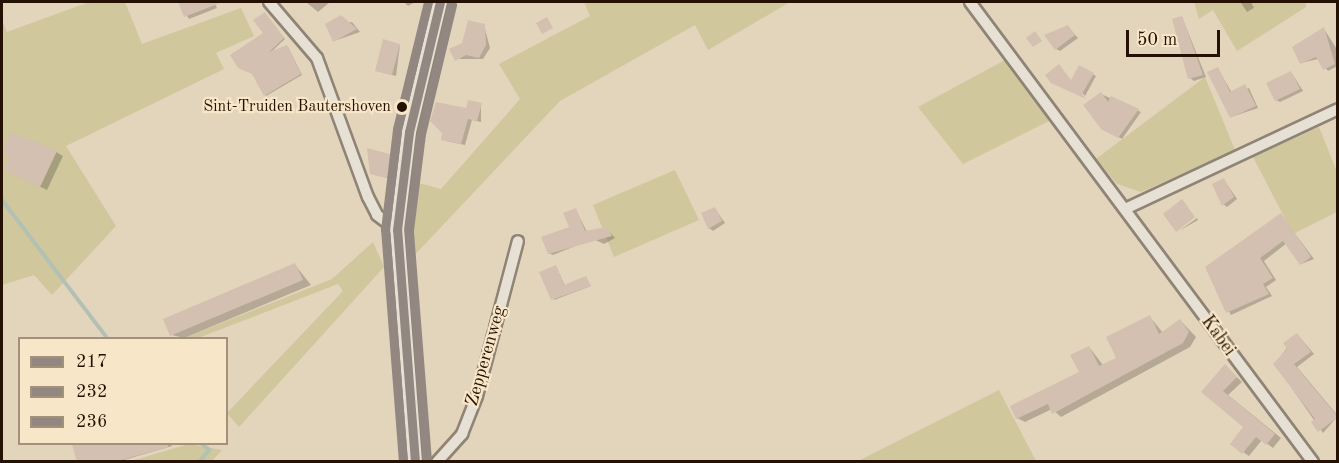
<!DOCTYPE html>
<html>
<head>
<meta charset="utf-8">
<style>
	body { margin:0 }
	#map { position:relative; width:1339px; height:463px; overflow:hidden; background:#e3d4bc; font-family:"Old Standard TT",serif }
	div>[style] { position:absolute }
	.green>* { inset:0; background:#d0c79d }
	.shadow>* { inset:0; background:#0003 }
	.stream>* { height:4px; margin:-2px; padding:0 2px; transform-origin:2px; border-radius:2px; background:#b2c1b4 }
	.building>* { inset:0; background:#d3c0b1 }
	.roads { filter:drop-shadow(2px 0 #8f8475) drop-shadow(-2px 0 #8f8475) drop-shadow(0 2px #8f8475) drop-shadow(0 -2px #8f8475) }
	.street>* { height:10px; margin:-5px; padding:0 5px; transform-origin:5px; border-radius:5px; background:#e7e0d4 }
	.secondary>* { height:14px; margin:-7px; padding:0 7px; transform-origin:7px; border-radius:7px; background:#e7e0d4 }
	.bus-1>* { height:9px; margin:-4.5px; padding:0 4.5px; transform-origin:4.5px; border-radius:4.5px; background:#928881 }
	.bus-2>* { height:9px; margin:-4.5px; padding:0 4.5px; transform-origin:4.5px; border-radius:4.5px; background:#928881 }
	.bus-3>* { height:9px; margin:-4.5px; padding:0 4.5px; transform-origin:4.5px; border-radius:4.5px; background:#928881 }
	.dots>* { width:16px; height:16px; translate:-50% -50%; box-sizing:border-box; border:3px solid #f8e6c8; border-radius:50% }
	span { translate:-50% -50%; white-space:nowrap; text-align:center; line-height:1.15; -webkit-text-stroke:4.5px #f8e6c8; paint-order:stroke }
	.bus-label { font-size:16px; color:#241103 }
	.right { translate:-100% -50%; text-align:right }
	.street-label { font-size:18px; color:#241103 }
	.frame { position:absolute; inset:0; border:3px solid #241103; pointer-events:none }
	.legend { position:absolute; left:18px; top:337px; width:210px; height:108px; box-sizing:border-box; background:#f8e6c8; border:2px solid #a39179; margin:0; padding:8px 10px; list-style:none; font-size:18px; color:#241103 }
	.legend li { display:flex; align-items:center; gap:12px; height:30px }
	.legend b { width:30px; border:2px solid #a39179 }
	.scale { position:absolute; left:1126px; top:30px; width:94px; height:27px; box-sizing:border-box; border:3px solid #241103; border-top:0; padding-left:8px; font-size:18px; line-height:21px; white-space:nowrap; color:#241103; -webkit-text-stroke:4px #f8e6c8; paint-order:stroke }
</style>
</head>
<body>
<div id="map">
	<div class="green">
		<i style="clip-path:polygon(89px 2px,125px 2px,142px 44px,241px 8px,254px 36px,216px 53px,224px 69px,66px 146px,116px 226px,52px 295px,34px 275px,2px 285px,2px 20px,7px 32px)"></i>
		<i style="clip-path:polygon(584px 2px,790px 2px,708px 50px,695px 25px,560px 101px,410px 260px,415px 182px,441px 189px,520px 99px,499px 64px,590px 16px)"></i>
		<i style="clip-path:polygon(1194px 2px,1306px 2px,1306px 7px,1237px 51px,1213px 10px,1199px 19px)"></i>
		<i style="clip-path:polygon(1007px 59px,1051px 120px,963px 164px,918px 107px)"></i>
		<i style="clip-path:polygon(1205px 77px,1235px 150px,1141px 192px,1117px 184px,1096px 159px)"></i>
		<i style="clip-path:polygon(1319px 127px,1337px 172px,1337px 212px,1293px 234px,1253px 157px)"></i>
		<i style="clip-path:polygon(675px 170px,699px 220px,614px 257px,593px 205px)"></i>
		<i style="clip-path:polygon(373px 242px,384px 267px,239px 427px,227px 413px,343px 291px,338px 284px,198px 338px,184px 338px,332px 279px)"></i>
		<i style="clip-path:polygon(999px 390px,1036px 461px,858px 461px)"></i>
		<i style="clip-path:polygon(189px 444px,222px 450px,212px 461px,131px 461px)"></i>
	</div>
	<div class="shadow">
		<i style="clip-path:polygon(178px 2px,214px 2px,217px 8px,189px 19px)"></i>
		<i style="clip-path:polygon(306px 2px,330px 2px,318px 12px)"></i>
		<i style="clip-path:polygon(404px 2px,415px 2px,408px 6px)"></i>
		<i style="clip-path:polygon(1251px 2px,1254px 8px,1247px 12px,1241px 3px)"></i>
		<i style="clip-path:polygon(266px 15px,285px 39px,270px 53px,288px 47px,302px 75px,266px 96px)"></i>
		<i style="clip-path:polygon(1182px 17px,1206px 77px,1194px 81px,1190px 78px)"></i>
		<i style="clip-path:polygon(352px 22px,360px 32px,334px 41px,327px 25px)"></i>
		<i style="clip-path:polygon(484px 25px,490px 48px,483px 59px,456px 59px)"></i>
		<i style="clip-path:polygon(1068px 27px,1078px 38px,1060px 51px,1056px 49px)"></i>
		<i style="clip-path:polygon(1324px 29px,1338px 51px,1338px 66px,1328px 71px,1318px 59px,1301px 63px)"></i>
		<i style="clip-path:polygon(400px 45px,396px 76px,381px 72px)"></i>
		<i style="clip-path:polygon(1059px 66px,1072px 81px,1079px 67px,1096px 76px,1085px 96px)"></i>
		<i style="clip-path:polygon(1218px 69px,1232px 93px,1249px 88px,1258px 108px,1231px 117px)"></i>
		<i style="clip-path:polygon(1291px 72px,1303px 91px,1280px 102px,1276px 100px)"></i>
		<i style="clip-path:polygon(1101px 94px,1141px 112px,1122px 139px,1102px 128px)"></i>
		<i style="clip-path:polygon(481px 105px,481px 122px,472px 120px,465px 145px,446px 141px,444px 132px,467px 110px)"></i>
		<i style="clip-path:polygon(56px 152px,63px 156px,47px 190px,12px 173px,11px 159px)"></i>
		<i style="clip-path:polygon(392px 156px,391px 179px,376px 175px)"></i>
		<i style="clip-path:polygon(1224px 180px,1237px 199px,1227px 207px,1223px 204px)"></i>
		<i style="clip-path:polygon(715px 209px,725px 223px,713px 231px,709px 228px)"></i>
		<i style="clip-path:polygon(576px 210px,587px 232px,606px 228px,615px 238px,604px 244px,593px 239px,553px 255px,549px 253px,571px 228px)"></i>
		<i style="clip-path:polygon(1281px 215px,1314px 259px,1301px 264px,1287px 243px,1264px 261px,1276px 280px,1266px 287px,1272px 296px,1231px 315px,1206px 268px)"></i>
		<i style="clip-path:polygon(1197px 218px,1198px 220px,1179px 231px)"></i>
		<i style="clip-path:polygon(295px 265px,311px 285px,184px 338px,172px 335px)"></i>
		<i style="clip-path:polygon(556px 266px,565px 286px,586px 278px,591px 286px,554px 300px)"></i>
		<i style="clip-path:polygon(1150px 317px,1163px 333px,1180px 320px,1196px 337px,1190px 347px,1061px 417px,1052px 409px,1025px 422px,1017px 418px,1081px 373px,1089px 347px,1103px 365px,1118px 358px)"></i>
		<i style="clip-path:polygon(1297px 334px,1314px 354px,1297px 367px,1338px 416px,1323px 433px,1275px 364px)"></i>
		<i style="clip-path:polygon(1225px 366px,1242px 382px,1228px 395px,1281px 438px,1273px 448px,1262px 440px,1249px 456px,1243px 452px,1245px 427px,1203px 391px)"></i>
		<i style="clip-path:polygon(73px 444px,171px 444px,172px 446px,117px 462px,78px 462px)"></i>
	</div>
	<div class="stream">
		<i style="left:2px;top:200px;width:173px;rotate:52.7deg"></i>
		<i style="left:199px;top:462px;width:16px;rotate:-50deg"></i>
		<i style="left:209px;top:450px;width:9px;rotate:-139deg"></i>
	</div>
	<div class="building">
		<i style="clip-path:polygon(178px 2px,223px 2px,184px 17px)"></i>
		<i style="clip-path:polygon(265px 12px,284px 38px,269px 52px,287px 45px,301px 74px,264px 96px,252px 74px,238px 68px,230px 55px,263px 33px,253px 20px)"></i>
		<i style="clip-path:polygon(341px 15px,357px 29px,333px 42px,325px 24px)"></i>
		<i style="clip-path:polygon(1182px 16px,1203px 75px,1188px 79px,1172px 19px)"></i>
		<i style="clip-path:polygon(547px 17px,553px 28px,542px 34px,536px 23px)"></i>
		<i style="clip-path:polygon(468px 20px,485px 24px,486px 45px,479px 58px,466px 55px,455px 61px,449px 49px,462px 43px)"></i>
		<i style="clip-path:polygon(1068px 25px,1075px 35px,1055px 50px,1044px 35px)"></i>
		<i style="clip-path:polygon(1324px 27px,1335px 64px,1323px 70px,1316px 57px,1300px 64px,1292px 47px)"></i>
		<i style="clip-path:polygon(1035px 31px,1042px 41px,1033px 47px,1026px 38px)"></i>
		<i style="clip-path:polygon(383px 39px,400px 44px,392px 75px,375px 71px)"></i>
		<i style="clip-path:polygon(1059px 64px,1071px 80px,1079px 65px,1094px 73px,1082px 94px,1086px 99px,1051px 83px,1045px 75px)"></i>
		<i style="clip-path:polygon(1218px 67px,1230px 92px,1245px 84px,1256px 106px,1230px 118px,1207px 72px)"></i>
		<i style="clip-path:polygon(1291px 71px,1300px 89px,1275px 101px,1266px 83px)"></i>
		<i style="clip-path:polygon(1101px 92px,1108px 102px,1111px 96px,1139px 109px,1118px 138px,1101px 129px,1083px 105px)"></i>
		<i style="clip-path:polygon(468px 100px,482px 103px,477px 121px,468px 119px,461px 144px,441px 140px,442px 133px,430px 121px,436px 102px,466px 108px)"></i>
		<i style="clip-path:polygon(11px 132px,57px 151px,40px 187px,4px 170px,10px 159px,3px 150px)"></i>
		<i style="clip-path:polygon(367px 148px,393px 155px,387px 178px,370px 174px)"></i>
		<i style="clip-path:polygon(1224px 178px,1234px 197px,1222px 206px,1212px 184px)"></i>
		<i style="clip-path:polygon(1182px 199px,1195px 217px,1176px 232px,1163px 214px)"></i>
		<i style="clip-path:polygon(715px 207px,722px 221px,708px 229px,701px 213px)"></i>
		<i style="clip-path:polygon(576px 208px,585px 231px,607px 227px,612px 236px,548px 254px,541px 237px,569px 227px,563px 213px)"></i>
		<i style="clip-path:polygon(1281px 213px,1311px 257px,1300px 265px,1283px 241px,1260px 258px,1273px 278px,1263px 284px,1269px 294px,1226px 313px,1205px 267px)"></i>
		<i style="clip-path:polygon(295px 263px,303px 280px,170px 336px,163px 319px)"></i>
		<i style="clip-path:polygon(556px 265px,564px 285px,586px 276px,591px 286px,551px 300px,539px 272px)"></i>
		<i style="clip-path:polygon(1150px 315px,1159px 334px,1180px 319px,1189px 332px,1183px 343px,1052px 414px,1048px 404px,1016px 419px,1010px 406px,1079px 372px,1070px 355px,1089px 346px,1099px 366px,1116px 358px,1106px 337px)"></i>
		<i style="clip-path:polygon(1297px 333px,1311px 352px,1294px 364px,1338px 417px,1318px 432px,1311px 422px,1315px 419px,1273px 364px,1287px 349px,1283px 343px)"></i>
		<i style="clip-path:polygon(1225px 364px,1237px 377px,1223px 391px,1275px 434px,1266px 445px,1256px 437px,1242px 454px,1230px 444px,1243px 427px,1201px 392px)"></i>
		<i style="clip-path:polygon(72px 444px,168px 444px,168px 447px,114px 462px,77px 462px)"></i>
	</div>
	<div class="roads">
		<div class="street">
			<i style="left:269px;top:2px;width:74px;rotate:49.4deg"></i>
			<i style="left:317px;top:58px;width:148px;rotate:69.9deg"></i>
			<i style="left:368px;top:197px;width:20px;rotate:63deg"></i>
			<i style="left:377px;top:215px;width:25px;rotate:37deg"></i>
			<i style="left:970px;top:2px;width:574px;rotate:53.29deg"></i>
			<i style="left:1125px;top:209px;width:235px;rotate:-25.1deg"></i>
			<i style="left:437px;top:462px;width:38px;rotate:-48deg"></i>
			<i style="left:462px;top:434px;width:41px;rotate:-68.5deg"></i>
			<i style="left:477px;top:396px;width:160px;rotate:-75.2deg"></i>
		</div>
		<div class="secondary">
			<i style="left:415px;top:462px;width:233px;rotate:-94.4deg"></i>
			<i style="left:397px;top:230px;width:99px;rotate:-83deg"></i>
			<i style="left:409px;top:132px;width:134px;rotate:-76.6deg"></i>
		</div>
	</div>
	<div class="bus-1">
		<i style="left:415px;top:462px;width:233px;rotate:-94.4deg"></i>
		<i style="left:397px;top:230px;width:99px;rotate:-83deg"></i>
		<i style="left:409px;top:132px;width:134px;rotate:-76.6deg"></i>
	</div>
	<div class="bus-2">
		<i style="left:427px;top:461px;width:232px;rotate:-94.5deg"></i>
		<i style="left:409px;top:230px;width:97px;rotate:-82.9deg"></i>
		<i style="left:421px;top:134px;width:133px;rotate:-76.5deg"></i>
	</div>
	<div class="bus-3">
		<i style="left:403px;top:462px;width:233px;rotate:-94.4deg"></i>
		<i style="left:385px;top:230px;width:102px;rotate:-83.2deg"></i>
		<i style="left:397px;top:129px;width:131px;rotate:-76.3deg"></i>
	</div>
	<div class="dots">
		<i style="left:402px;top:107px;background:#241103"></i>
	</div>
	<div class="bus-label">
		<span class="right" style="left:391px;top:107px">Sint-Truiden Bautershoven</span>
	</div>
	<div class="street-label">
		<span style="left:1218px;top:336px;rotate:54deg">Kabei</span>
		<span style="left:486px;top:356px;rotate:-74deg">Zepperenweg</span>
	</div>
	<div class="frame"></div>
	<ul class="legend">
	<li><b style="height:8px;background:#928881"></b>217</li>
	<li><b style="height:8px;background:#928881"></b>232</li>
	<li><b style="height:8px;background:#928881"></b>236</li>
	</ul>
	<div class="scale">50 m</div>
</div>
</body>
</html>
